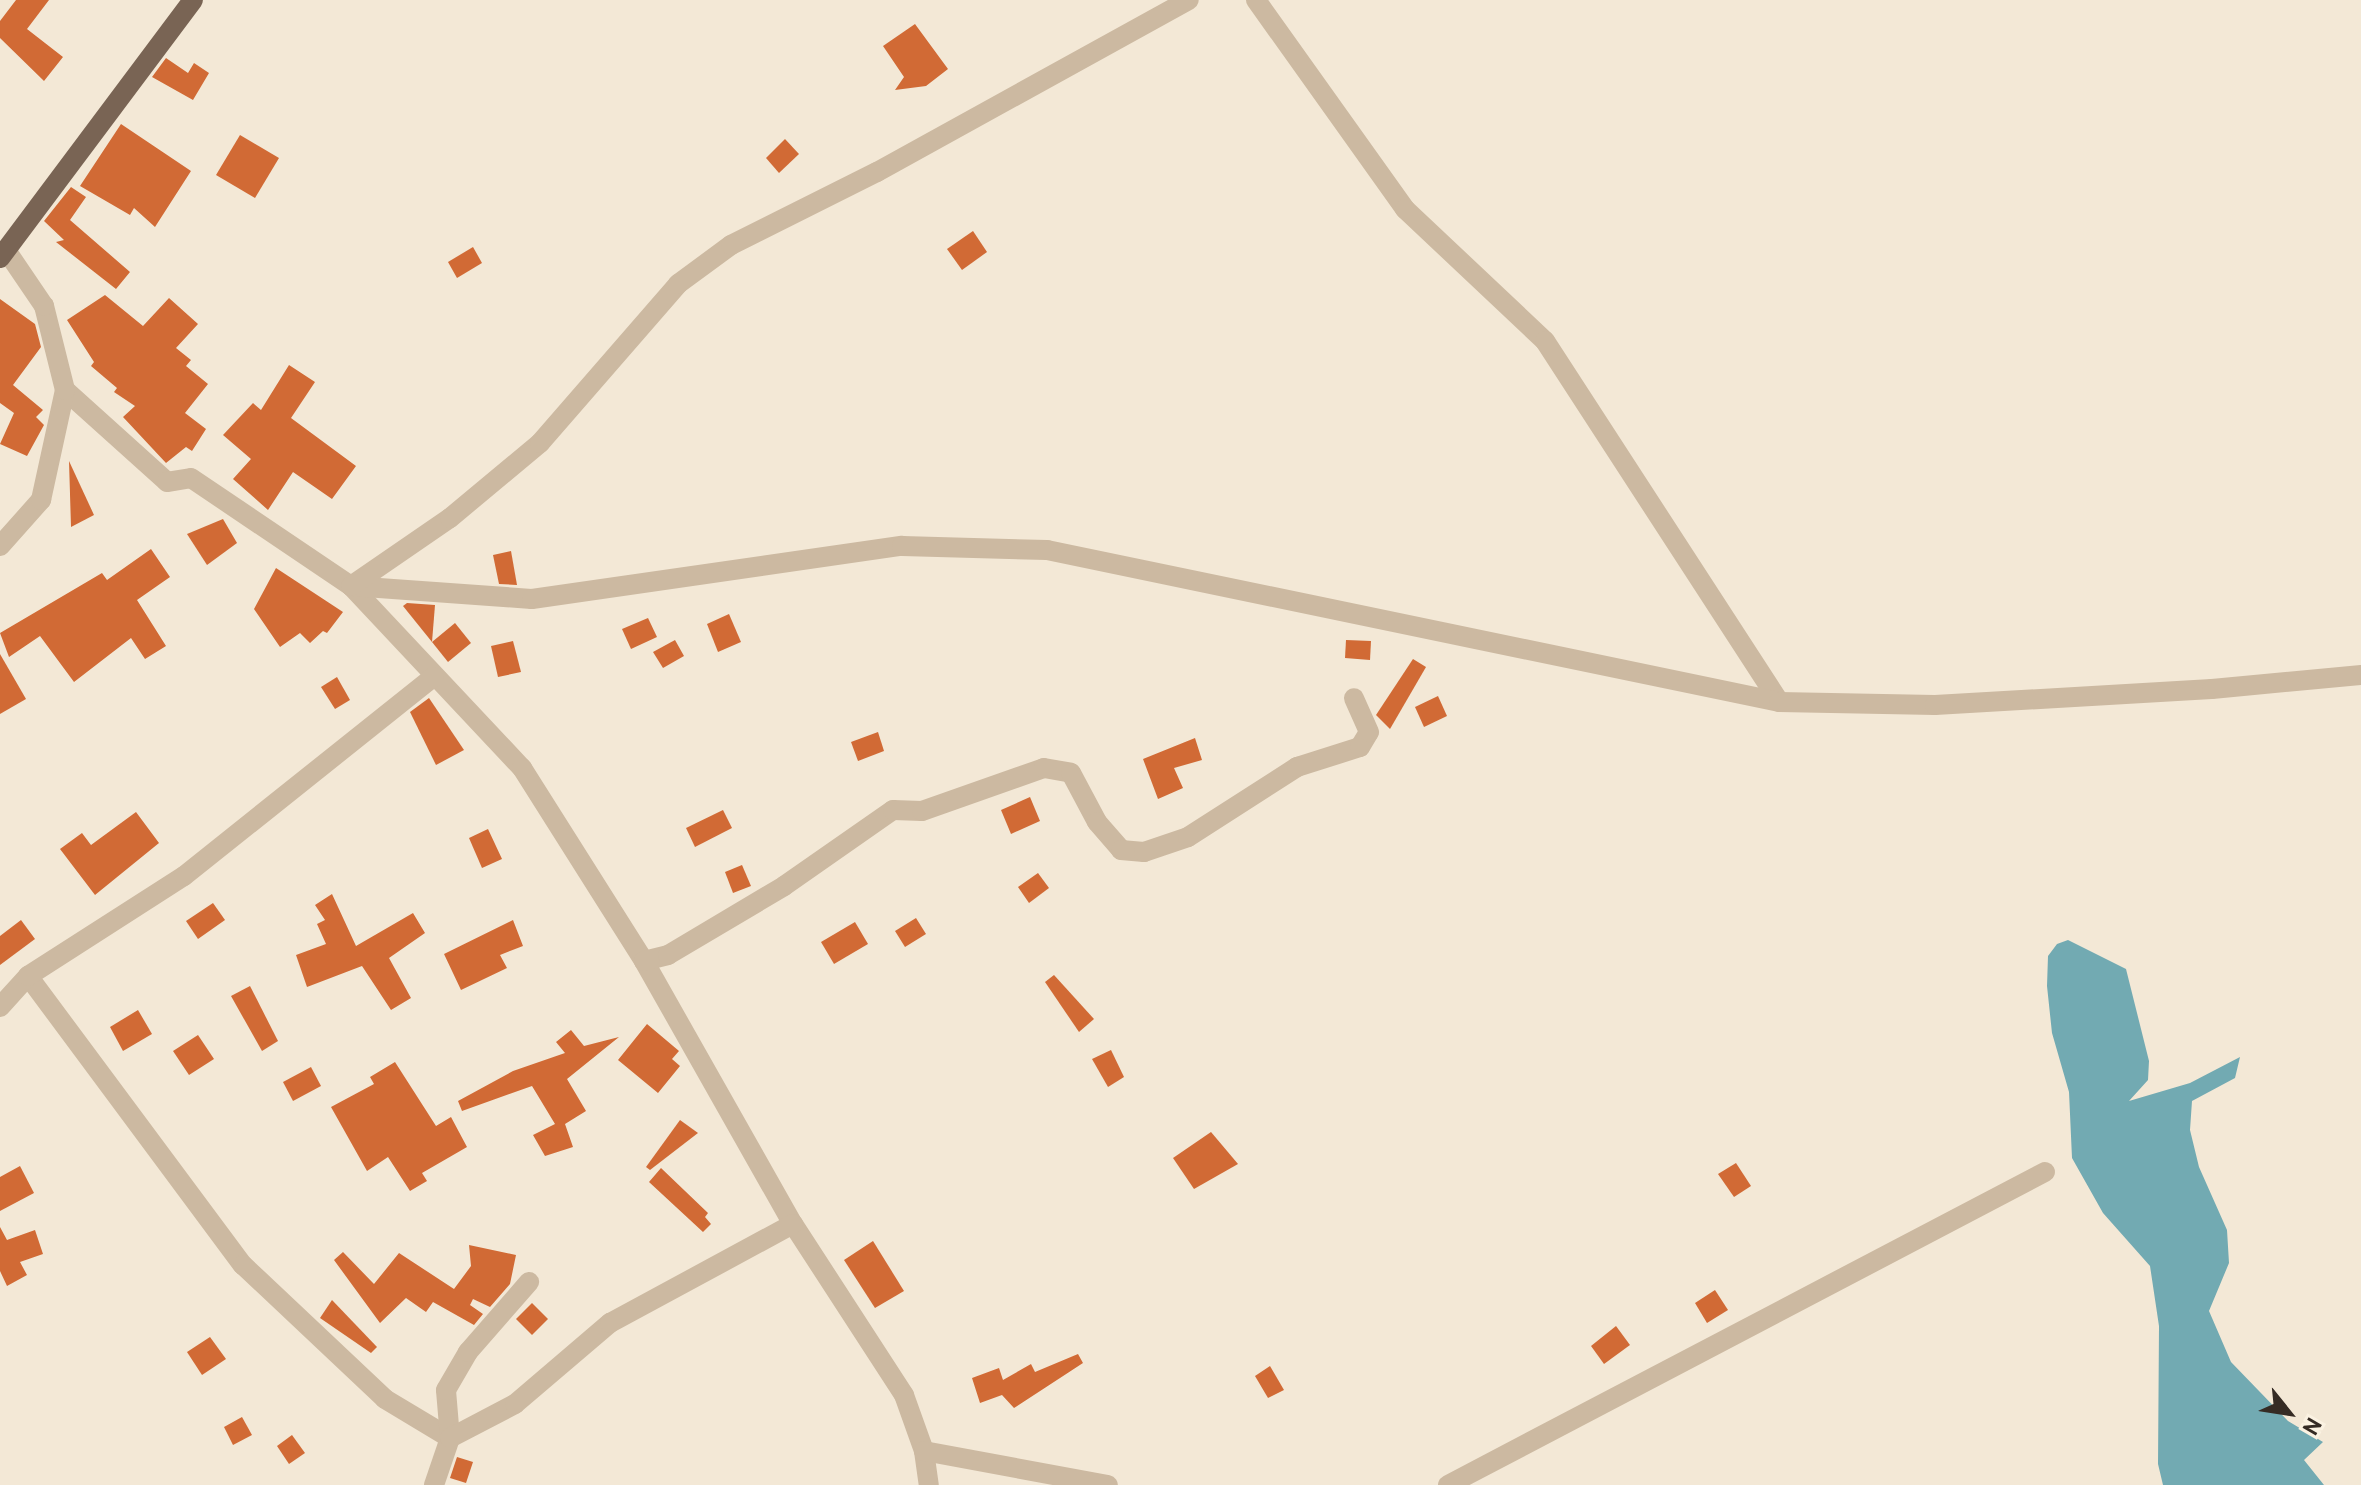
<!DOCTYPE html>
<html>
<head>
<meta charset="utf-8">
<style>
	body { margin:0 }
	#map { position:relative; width:2361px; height:1485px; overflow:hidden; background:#f3e8d6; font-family:Overpass,sans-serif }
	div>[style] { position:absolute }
	.water>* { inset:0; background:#72aab2 }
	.building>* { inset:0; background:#d16a35 }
	.minor>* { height:20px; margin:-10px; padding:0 10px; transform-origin:10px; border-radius:10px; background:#ccb9a1 }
	.major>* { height:20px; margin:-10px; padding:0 10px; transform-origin:10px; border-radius:10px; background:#796454 }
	span { translate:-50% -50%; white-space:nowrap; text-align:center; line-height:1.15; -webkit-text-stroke:7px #fbf2e2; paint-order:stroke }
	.north { position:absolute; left:2249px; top:1373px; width:80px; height:80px; -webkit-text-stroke:6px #fbf2e2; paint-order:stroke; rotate:120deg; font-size:22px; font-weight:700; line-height:32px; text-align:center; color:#352b24 }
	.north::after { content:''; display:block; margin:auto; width:28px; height:36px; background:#352b24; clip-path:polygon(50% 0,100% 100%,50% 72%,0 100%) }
</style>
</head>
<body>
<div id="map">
	<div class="water">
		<i style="clip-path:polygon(2068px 940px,2126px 969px,2149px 1061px,2148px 1080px,2129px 1101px,2190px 1083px,2240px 1057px,2235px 1078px,2192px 1101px,2190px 1130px,2199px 1167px,2227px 1230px,2229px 1263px,2209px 1311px,2231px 1362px,2288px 1421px,2323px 1442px,2304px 1460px,2324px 1485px,2163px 1485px,2158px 1464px,2159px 1326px,2150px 1266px,2103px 1213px,2072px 1158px,2069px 1092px,2052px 1033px,2047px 986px,2048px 956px,2057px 944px)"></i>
	</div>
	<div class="building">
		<i style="clip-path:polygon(16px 0,49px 0,27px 29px,63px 57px,44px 81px,0 38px,0 21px)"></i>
		<i style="clip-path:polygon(915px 24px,948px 69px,926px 86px,895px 90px,904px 77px,883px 46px)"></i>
		<i style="clip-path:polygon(166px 58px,188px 73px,194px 63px,209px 73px,193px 100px,152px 77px)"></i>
		<i style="clip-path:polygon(121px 124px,191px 171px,155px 227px,134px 208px,130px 215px,80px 186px)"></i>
		<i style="clip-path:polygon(240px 135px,279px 158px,255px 198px,216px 175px)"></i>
		<i style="clip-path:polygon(785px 139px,799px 154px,779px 173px,766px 158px)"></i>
		<i style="clip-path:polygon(71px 187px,86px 197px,70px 220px,130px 272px,116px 289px,56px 242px,64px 240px,44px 221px)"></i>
		<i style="clip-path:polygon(973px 231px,987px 252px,962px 270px,947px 249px)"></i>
		<i style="clip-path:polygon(473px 247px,482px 263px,457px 278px,448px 262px)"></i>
		<i style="clip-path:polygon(105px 295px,143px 326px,169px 298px,198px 324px,176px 348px,191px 360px,186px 366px,208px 384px,185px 413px,206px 429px,192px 451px,186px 447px,166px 463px,123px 417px,135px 406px,114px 392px,117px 388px,91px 366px,94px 362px,67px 320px)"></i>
		<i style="clip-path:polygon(0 299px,35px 324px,41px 347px,13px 385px,43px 410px,36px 417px,44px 425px,27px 456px,0 444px,14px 413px,0 403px)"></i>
		<i style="clip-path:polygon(289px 365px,315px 382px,291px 418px,356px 466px,332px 499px,293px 472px,268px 510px,233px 479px,251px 459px,223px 435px,253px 403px,261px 410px)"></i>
		<i style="clip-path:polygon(69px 461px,94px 515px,71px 527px)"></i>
		<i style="clip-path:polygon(223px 519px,237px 543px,207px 565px,187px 534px)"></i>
		<i style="clip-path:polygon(151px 549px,170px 577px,137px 600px,166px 646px,145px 659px,131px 638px,74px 682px,40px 636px,9px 657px,0 633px,102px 573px,107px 580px)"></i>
		<i style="clip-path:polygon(511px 551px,517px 585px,499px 584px,493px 555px)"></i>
		<i style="clip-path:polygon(276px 568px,343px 612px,327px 633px,323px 631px,310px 643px,300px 633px,280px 647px,254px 609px)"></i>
		<i style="clip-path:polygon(407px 603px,435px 605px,432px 642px,403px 606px)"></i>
		<i style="clip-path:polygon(729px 614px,741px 642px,718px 652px,707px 624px)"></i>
		<i style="clip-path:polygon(648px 618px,657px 637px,631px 649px,622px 629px)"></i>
		<i style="clip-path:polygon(455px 623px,471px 643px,448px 662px,432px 642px)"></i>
		<i style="clip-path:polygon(675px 640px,684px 656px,663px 668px,653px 652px)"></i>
		<i style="clip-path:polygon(1346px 640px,1371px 641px,1370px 660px,1345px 658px)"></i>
		<i style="clip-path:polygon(513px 641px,521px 672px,498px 677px,491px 646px)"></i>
		<i style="clip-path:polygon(0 654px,26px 699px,0 714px)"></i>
		<i style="clip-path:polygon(1413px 659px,1426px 667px,1390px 729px,1376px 715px)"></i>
		<i style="clip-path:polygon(337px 677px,350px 700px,335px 709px,321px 687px)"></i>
		<i style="clip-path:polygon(1438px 696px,1447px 716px,1424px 727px,1415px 707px)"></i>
		<i style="clip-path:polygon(429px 698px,464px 750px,436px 765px,410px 712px)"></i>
		<i style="clip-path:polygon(878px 732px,884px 751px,858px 761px,851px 742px)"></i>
		<i style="clip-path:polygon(1195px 738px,1202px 760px,1174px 768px,1183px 788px,1158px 799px,1143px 759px)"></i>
		<i style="clip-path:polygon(1030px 797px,1040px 821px,1011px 834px,1001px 810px)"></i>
		<i style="clip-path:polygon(723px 810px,732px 828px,695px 847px,686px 828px)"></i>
		<i style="clip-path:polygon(136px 812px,159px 843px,95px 895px,60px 849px,82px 833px,91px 845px)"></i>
		<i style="clip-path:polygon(488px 829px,502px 859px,482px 868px,469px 838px)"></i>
		<i style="clip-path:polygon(742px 865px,751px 886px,733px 893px,725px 872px)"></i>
		<i style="clip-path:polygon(1038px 873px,1049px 888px,1029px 903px,1018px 887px)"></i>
		<i style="clip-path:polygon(332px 894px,356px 946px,413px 913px,425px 933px,389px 958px,411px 998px,391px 1010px,362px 966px,307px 987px,296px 955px,326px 944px,317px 924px,325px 920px,315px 905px)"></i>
		<i style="clip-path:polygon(213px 903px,225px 920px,198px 939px,186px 921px)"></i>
		<i style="clip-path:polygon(916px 918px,926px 934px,905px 947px,895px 931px)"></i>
		<i style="clip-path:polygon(21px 920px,35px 939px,0 965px,0 936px)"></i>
		<i style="clip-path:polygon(513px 920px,523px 946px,500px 955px,507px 968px,461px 990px,444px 954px)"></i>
		<i style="clip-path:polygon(855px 922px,868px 944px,834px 964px,821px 942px)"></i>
		<i style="clip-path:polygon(1054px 975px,1094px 1019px,1079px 1032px,1045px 982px)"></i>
		<i style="clip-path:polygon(250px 986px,278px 1041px,262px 1051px,231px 996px)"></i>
		<i style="clip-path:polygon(138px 1010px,152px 1034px,123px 1051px,110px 1027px)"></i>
		<i style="clip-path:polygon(647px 1024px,679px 1051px,672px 1059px,680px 1066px,658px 1093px,618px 1060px)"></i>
		<i style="clip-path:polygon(571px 1030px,584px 1046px,619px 1037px,567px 1079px,586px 1111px,565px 1124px,573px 1147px,545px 1156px,533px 1135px,555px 1124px,532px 1086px,462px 1111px,458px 1101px,513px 1071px,565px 1053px,556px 1042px)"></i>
		<i style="clip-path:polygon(198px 1035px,214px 1059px,189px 1075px,173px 1051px)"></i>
		<i style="clip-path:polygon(1111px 1050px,1124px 1077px,1108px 1087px,1092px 1059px)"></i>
		<i style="clip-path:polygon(395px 1062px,436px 1126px,451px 1117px,467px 1147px,422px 1173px,427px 1181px,410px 1191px,388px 1157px,367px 1171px,331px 1107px,374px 1084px,370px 1077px)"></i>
		<i style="clip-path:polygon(311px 1067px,321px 1086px,293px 1101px,283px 1082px)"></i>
		<i style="clip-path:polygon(680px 1120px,698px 1133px,650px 1170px,646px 1167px)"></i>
		<i style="clip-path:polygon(1211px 1132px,1238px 1164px,1194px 1189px,1173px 1158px)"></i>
		<i style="clip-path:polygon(1736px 1163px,1751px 1186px,1734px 1197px,1718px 1174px)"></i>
		<i style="clip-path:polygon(20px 1166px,34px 1193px,0 1211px,0 1177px)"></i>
		<i style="clip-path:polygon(661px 1168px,708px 1213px,705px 1217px,711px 1224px,703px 1232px,649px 1182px)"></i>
		<i style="clip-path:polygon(0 1227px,7px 1240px,35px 1230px,43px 1254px,20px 1262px,27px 1275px,7px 1286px,0 1271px)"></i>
		<i style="clip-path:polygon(873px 1241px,904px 1291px,875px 1308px,844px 1260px)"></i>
		<i style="clip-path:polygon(469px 1245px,516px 1255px,510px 1284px,490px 1307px,473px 1299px,470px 1305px,483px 1314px,474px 1325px,433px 1302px,426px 1312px,406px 1298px,380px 1323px,334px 1260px,343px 1252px,374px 1284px,399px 1253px,454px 1289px,471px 1266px)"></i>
		<i style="clip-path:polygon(1715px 1290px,1728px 1310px,1707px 1323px,1695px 1303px)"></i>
		<i style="clip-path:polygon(332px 1300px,377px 1347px,371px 1353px,320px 1318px)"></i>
		<i style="clip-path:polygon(532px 1303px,548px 1319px,532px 1335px,516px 1319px)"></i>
		<i style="clip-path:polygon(1616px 1326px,1630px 1345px,1604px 1364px,1591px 1346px)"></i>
		<i style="clip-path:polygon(210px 1337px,226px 1359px,202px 1375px,187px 1352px)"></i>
		<i style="clip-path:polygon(1078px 1354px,1083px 1363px,1014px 1408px,1002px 1395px,980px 1403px,972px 1378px,999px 1368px,1003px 1380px,1031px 1364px,1035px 1372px)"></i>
		<i style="clip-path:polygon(1270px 1366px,1284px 1390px,1268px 1398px,1255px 1376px)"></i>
		<i style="clip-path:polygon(242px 1417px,252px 1435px,233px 1445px,224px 1427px)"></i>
		<i style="clip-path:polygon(292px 1435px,305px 1453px,289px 1464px,277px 1446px)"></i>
		<i style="clip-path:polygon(457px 1457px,473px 1462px,466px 1483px,450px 1478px)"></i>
	</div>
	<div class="minor">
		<i style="left:1256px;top:0;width:257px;rotate:54.5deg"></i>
		<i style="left:1405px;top:209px;width:192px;rotate:43.3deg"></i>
		<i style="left:1545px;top:341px;width:430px;rotate:57deg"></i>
		<i style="left:65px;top:390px;width:137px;rotate:42deg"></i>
		<i style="left:167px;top:482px;width:24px;rotate:-9deg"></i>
		<i style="left:191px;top:478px;width:193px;rotate:34deg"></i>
		<i style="left:351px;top:586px;width:250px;rotate:46.8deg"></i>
		<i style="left:522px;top:768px;width:228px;rotate:57.7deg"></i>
		<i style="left:644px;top:961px;width:302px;rotate:60.5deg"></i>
		<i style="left:793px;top:1224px;width:204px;rotate:57deg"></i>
		<i style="left:904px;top:1395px;width:59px;rotate:70.3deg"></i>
		<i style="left:924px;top:1451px;width:34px;rotate:82deg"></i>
		<i style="left:0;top:546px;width:62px;rotate:-48.3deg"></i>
		<i style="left:41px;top:500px;width:113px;rotate:-77.7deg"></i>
		<i style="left:65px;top:390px;width:87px;rotate:-104deg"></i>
		<i style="left:44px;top:306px;width:68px;rotate:-124.2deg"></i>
		<i style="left:351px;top:586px;width:181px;rotate:4.1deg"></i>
		<i style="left:532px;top:599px;width:374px;rotate:-8.2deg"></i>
		<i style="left:902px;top:546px;width:145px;rotate:1.6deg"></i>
		<i style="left:1047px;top:550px;width:748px;rotate:11.73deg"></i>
		<i style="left:1779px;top:702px;width:156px;rotate:1.1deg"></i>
		<i style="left:1935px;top:705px;width:277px;rotate:-3.3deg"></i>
		<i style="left:2212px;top:689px;width:150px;rotate:-5.4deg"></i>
		<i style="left:351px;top:586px;width:120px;rotate:-34.5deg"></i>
		<i style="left:450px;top:518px;width:117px;rotate:-39.8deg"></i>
		<i style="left:540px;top:443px;width:211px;rotate:-49deg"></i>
		<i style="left:678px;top:284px;width:66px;rotate:-36.3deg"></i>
		<i style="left:731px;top:245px;width:163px;rotate:-26.6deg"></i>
		<i style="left:877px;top:172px;width:356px;rotate:-28.9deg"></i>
		<i style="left:644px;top:961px;width:25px;rotate:-14deg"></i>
		<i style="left:668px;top:955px;width:135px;rotate:-30.7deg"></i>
		<i style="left:784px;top:886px;width:133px;rotate:-34.9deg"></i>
		<i style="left:893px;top:810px;width:29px;rotate:2deg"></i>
		<i style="left:922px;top:811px;width:129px;rotate:-19.4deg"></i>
		<i style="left:1044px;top:768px;width:27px;rotate:10deg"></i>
		<i style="left:1071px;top:773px;width:55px;rotate:62deg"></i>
		<i style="left:1097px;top:822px;width:37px;rotate:49deg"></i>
		<i style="left:1121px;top:850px;width:23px;rotate:5deg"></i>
		<i style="left:1144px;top:852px;width:46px;rotate:-18.8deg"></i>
		<i style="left:1188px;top:837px;width:130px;rotate:-32.7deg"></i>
		<i style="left:1297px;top:767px;width:66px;rotate:-17.6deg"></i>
		<i style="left:1360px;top:747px;width:17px;rotate:-59deg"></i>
		<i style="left:1369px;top:732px;width:37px;rotate:-114deg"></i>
		<i style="left:28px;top:976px;width:360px;rotate:53.4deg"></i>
		<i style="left:243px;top:1265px;width:195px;rotate:43.3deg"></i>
		<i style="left:385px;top:1399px;width:76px;rotate:31deg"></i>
		<i style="left:450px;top:1438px;width:48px;rotate:-94.8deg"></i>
		<i style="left:446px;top:1390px;width:44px;rotate:-59.9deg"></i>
		<i style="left:468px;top:1352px;width:93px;rotate:-48.9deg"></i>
		<i style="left:0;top:1007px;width:42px;rotate:-47.9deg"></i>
		<i style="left:28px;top:976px;width:185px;rotate:-32.7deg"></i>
		<i style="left:184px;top:876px;width:319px;rotate:-38.6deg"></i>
		<i style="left:924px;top:1451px;width:187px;rotate:10.5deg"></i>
		<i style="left:434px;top:1485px;width:50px;rotate:-71.2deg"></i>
		<i style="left:450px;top:1438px;width:73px;rotate:-27.6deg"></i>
		<i style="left:515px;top:1404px;width:125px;rotate:-40.5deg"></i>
		<i style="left:610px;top:1323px;width:208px;rotate:-28.4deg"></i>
		<i style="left:1448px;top:1485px;width:674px;rotate:-27.67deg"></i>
	</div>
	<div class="major">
		<i style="left:0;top:258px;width:322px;rotate:-53.2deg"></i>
	</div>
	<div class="north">N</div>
</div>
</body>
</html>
